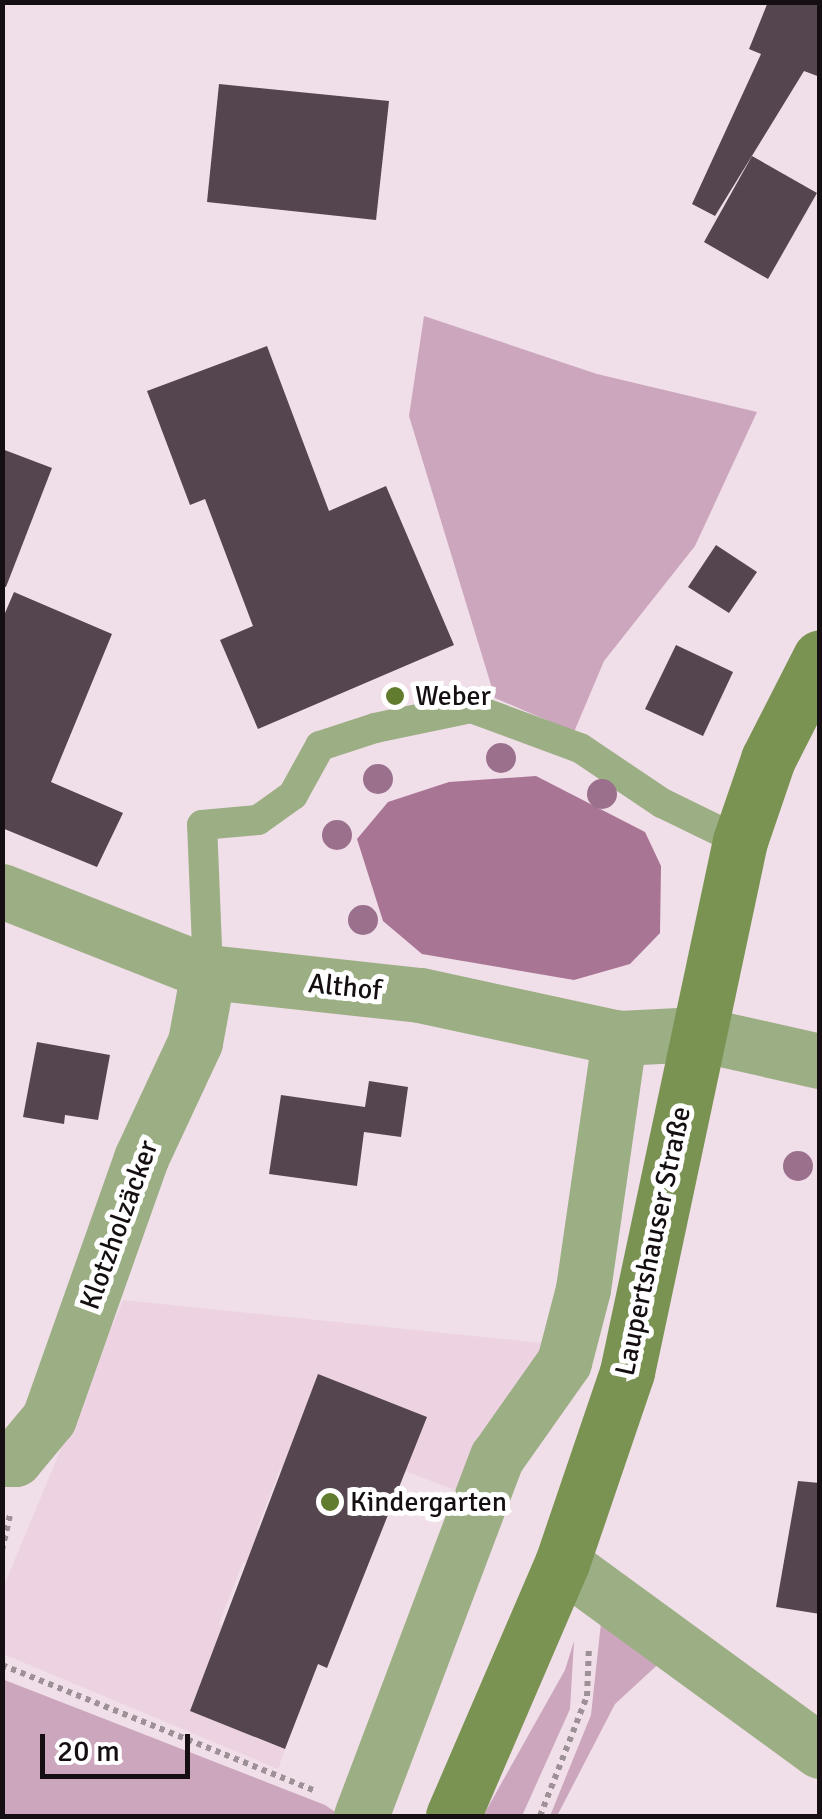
<!DOCTYPE html>
<html>
<head>
<meta charset="utf-8">
<style>
	body { margin:0 }
	#map { position:relative; width:822px; height:1819px; overflow:hidden; background:#f0dee8; font-family:Signika,sans-serif }
	div>[style] { position:absolute }
	.built>* { inset:0; background:#edd3e2 }
	.green>* { inset:0; background:#cca6bc }
	.water>* { inset:0; background:#a97594 }
	.building>* { inset:0; background:#54454e }
	.path>* { height:6px; margin-top:-3px; transform-origin:0; background:repeating-linear-gradient(90deg,#9d9097 0 5px,transparent 0 10px) }
	.lane>* { height:30px; margin:-15px; padding:0 15px; transform-origin:15px; border-radius:15px; background:#9cae84 }
	.street>* { height:55px; margin:-27.5px; padding:0 27.5px; transform-origin:27.5px; border-radius:27.5px; background:#9cae84 }
	.secondary>* { height:55px; margin:-27.5px; padding:0 27.5px; transform-origin:27.5px; border-radius:27.5px; background:#7a9353 }
	.trees>* { width:30px; height:30px; margin:-15px; border-radius:50%; background:#9b708d }
	.dots>* { width:28px; height:28px; translate:-50% -50%; box-sizing:border-box; border:5px solid #fff; border-radius:50% }
	span { translate:-50% -50%; white-space:nowrap; text-align:center; line-height:1.15; -webkit-text-stroke:10px #fff; paint-order:stroke }
	.poi-label { font-size:28px; color:#150f13 }
	.left { translate:0 -50%; text-align:left }
	.street-label { font-size:28px; color:#150f13 }
	.frame { position:absolute; inset:0; border:5px solid #150f13; pointer-events:none }
	.scale { position:absolute; left:40px; top:1734px; width:150px; height:45px; box-sizing:border-box; border:5px solid #150f13; border-top:0; padding-left:12px; font-size:30px; line-height:35px; white-space:nowrap; color:#150f13; -webkit-text-stroke:8px #fff; paint-order:stroke }
</style>
</head>
<body>
<div id="map">
	<div class="built">
		<i style="clip-path:polygon(123px 1300px,552px 1344px,460px 1492px,405px 1471px,426px 1417px,318px 1375px,294px 1436px,311px 1443px,298px 1475px,280px 1469px,257px 1529px,274px 1536px,261px 1569px,243px 1562px,219px 1624px,280px 1649px,190px 1711px,285px 1749px,278px 1769px,3px 1654px,3px 1588px)"></i>
	</div>
	<div class="green">
		<i style="clip-path:polygon(424px 316px,597px 374px,757px 412px,695px 546px,604px 661px,574px 732px,495px 698px,409px 416px)"></i>
		<i style="clip-path:polygon(601px 1623px,666px 1657px,615px 1704px,557px 1816px,550px 1816px,591px 1715px)"></i>
		<i style="clip-path:polygon(574px 1641px,570px 1709px,522px 1816px,483px 1816px,565px 1670px)"></i>
		<i style="clip-path:polygon(2px 1679px,325px 1805px,341px 1816px,3px 1816px)"></i>
	</div>
	<div class="water">
		<i style="clip-path:polygon(536px 776px,645px 832px,661px 866px,660px 933px,630px 964px,574px 980px,422px 954px,383px 921px,357px 839px,388px 802px,449px 782px)"></i>
	</div>
	<div class="building">
		<i style="clip-path:polygon(768px 2px,820px 2px,820px 77px,804px 71px,715px 216px,692px 204px,761px 54px,749px 49px)"></i>
		<i style="clip-path:polygon(219px 84px,389px 101px,376px 220px,207px 202px)"></i>
		<i style="clip-path:polygon(752px 156px,817px 193px,768px 279px,704px 242px)"></i>
		<i style="clip-path:polygon(267px 346px,329px 511px,386px 486px,454px 645px,258px 729px,220px 640px,253px 626px,205px 499px,190px 505px,147px 391px)"></i>
		<i style="clip-path:polygon(2px 449px,52px 468px,6px 587px,2px 586px)"></i>
		<i style="clip-path:polygon(716px 545px,757px 572px,729px 613px,688px 587px)"></i>
		<i style="clip-path:polygon(14px 592px,112px 634px,51px 782px,123px 813px,97px 867px,2px 828px,2px 620px)"></i>
		<i style="clip-path:polygon(676px 645px,733px 672px,703px 736px,645px 709px)"></i>
		<i style="clip-path:polygon(37px 1042px,110px 1055px,98px 1120px,65px 1115px,64px 1124px,23px 1117px)"></i>
		<i style="clip-path:polygon(369px 1081px,408px 1087px,401px 1137px,364px 1132px,357px 1186px,269px 1174px,281px 1095px,365px 1107px)"></i>
		<i style="clip-path:polygon(318px 1374px,427px 1417px,327px 1668px,318px 1664px,285px 1749px,190px 1711px)"></i>
		<i style="clip-path:polygon(798px 1481px,820px 1483px,820px 1614px,776px 1607px)"></i>
	</div>
	<div class="path">
		<i style="left:2px;top:1550px;width:39px;rotate:-77deg"></i>
		<i style="left:2px;top:1665px;width:338px;rotate:21.9deg"></i>
		<i style="left:540px;top:1816px;width:129px;rotate:-68.6deg"></i>
		<i style="left:587px;top:1696px;width:49px;rotate:-87.7deg"></i>
	</div>
	<div class="lane">
		<i style="left:208px;top:972px;width:147px;rotate:-92.3deg"></i>
		<i style="left:202px;top:825px;width:56px;rotate:-5.1deg"></i>
		<i style="left:258px;top:820px;width:43px;rotate:-35.5deg"></i>
		<i style="left:293px;top:795px;width:56px;rotate:-61.1deg"></i>
		<i style="left:320px;top:746px;width:58px;rotate:-18.1deg"></i>
		<i style="left:375px;top:728px;width:98px;rotate:-11.8deg"></i>
		<i style="left:471px;top:708px;width:116px;rotate:20.2deg"></i>
		<i style="left:580px;top:748px;width:99px;rotate:33.9deg"></i>
		<i style="left:662px;top:803px;width:87px;rotate:26deg"></i>
	</div>
	<div class="street">
		<i style="left:2px;top:891px;width:221px;rotate:21.5deg"></i>
		<i style="left:208px;top:972px;width:213px;rotate:6.2deg"></i>
		<i style="left:420px;top:995px;width:204px;rotate:12.2deg"></i>
		<i style="left:619px;top:1038px;width:80px;rotate:-2.9deg"></i>
		<i style="left:699px;top:1034px;width:124px;rotate:12.6deg"></i>
		<i style="left:2px;top:1459px;width:13px"></i>
		<i style="left:15px;top:1459px;width:53px;rotate:-50.3deg"></i>
		<i style="left:49px;top:1418px;width:276px;rotate:-70.5deg"></i>
		<i style="left:141px;top:1158px;width:128px;rotate:-65deg"></i>
		<i style="left:195px;top:1042px;width:71px;rotate:-79.5deg"></i>
		<i style="left:562px;top:1563px;width:319px;rotate:36.1deg"></i>
		<i style="left:361px;top:1816px;width:384px;rotate:-69.3deg"></i>
		<i style="left:497px;top:1457px;width:116px;rotate:-54.8deg"></i>
		<i style="left:564px;top:1362px;width:75px;rotate:-75.4deg"></i>
		<i style="left:583px;top:1289px;width:254px;rotate:-81.8deg"></i>
	</div>
	<div class="secondary">
		<i style="left:453px;top:1816px;width:275px;rotate:-66.7deg"></i>
		<i style="left:562px;top:1563px;width:202px;rotate:-71.2deg"></i>
		<i style="left:627px;top:1372px;width:543px;rotate:-77.99deg"></i>
		<i style="left:740px;top:841px;width:87px;rotate:-71.1deg"></i>
		<i style="left:768px;top:759px;width:114px;rotate:-63deg"></i>
	</div>
	<div class="trees">
		<i style="left:501px;top:758px"></i>
		<i style="left:378px;top:779px"></i>
		<i style="left:602px;top:794px"></i>
		<i style="left:337px;top:835px"></i>
		<i style="left:363px;top:920px"></i>
		<i style="left:798px;top:1166px"></i>
	</div>
	<div class="dots">
		<i style="left:395px;top:696px;background:#617b2f"></i>
		<i style="left:330px;top:1502px;background:#617b2f"></i>
	</div>
	<div class="poi-label">
		<span class="left" style="left:415px;top:696px">Weber</span>
		<span class="left" style="left:350px;top:1502px">Kindergarten</span>
	</div>
	<div class="street-label">
		<span style="left:345px;top:987px;rotate:6deg">Althof</span>
		<span style="left:119px;top:1225px;rotate:-70deg">Klotzholzäcker</span>
		<span style="left:653px;top:1241px;rotate:-78deg">Laupertshauser Straße</span>
	</div>
	<div class="frame"></div>
	<div class="scale">20 m</div>
</div>
</body>
</html>
